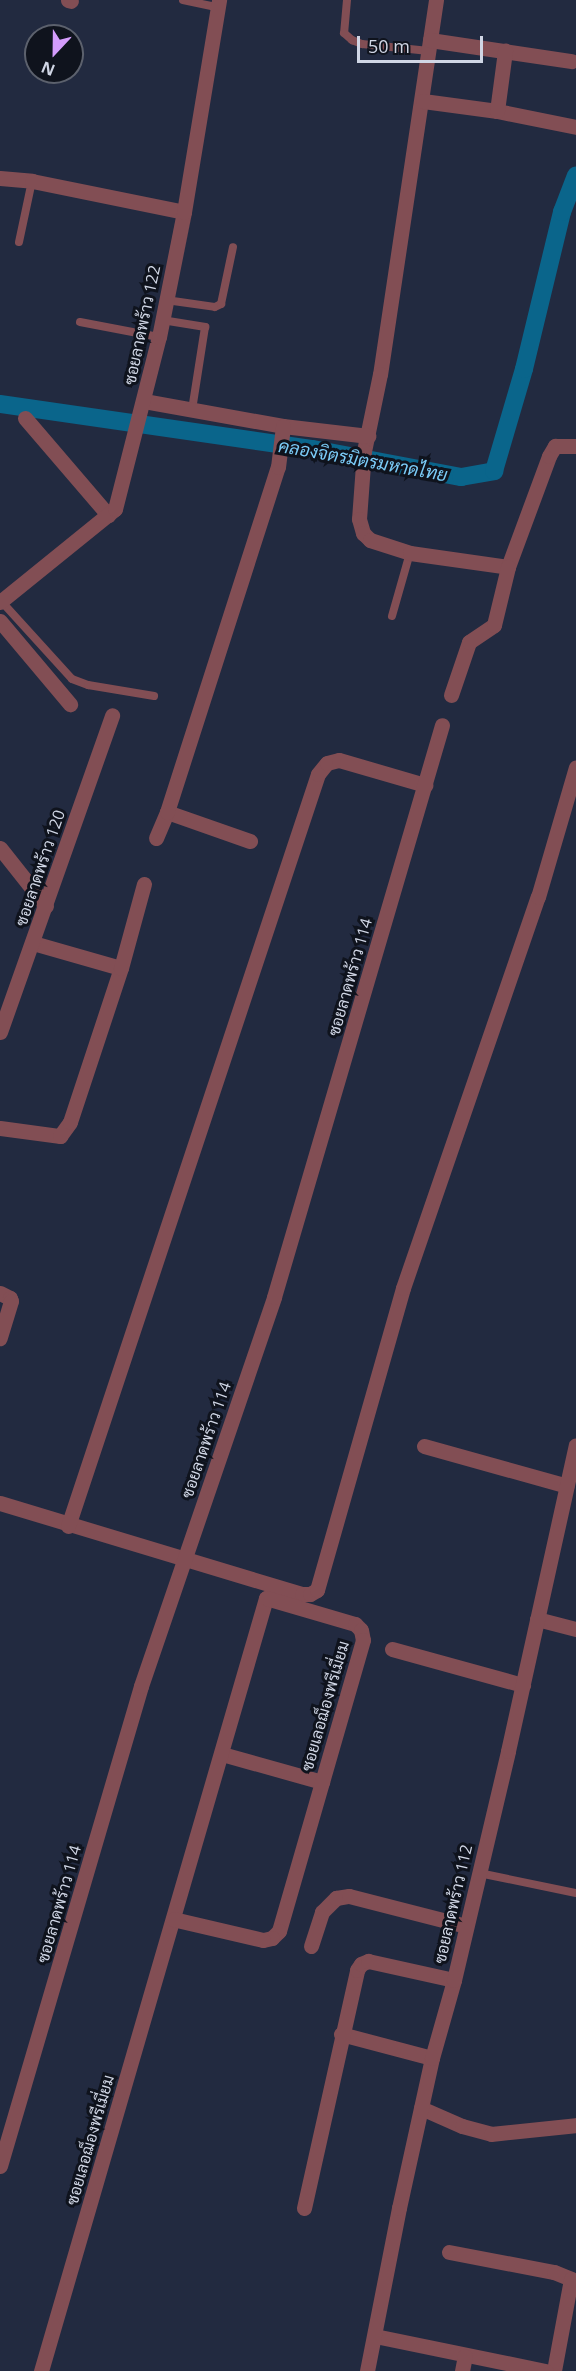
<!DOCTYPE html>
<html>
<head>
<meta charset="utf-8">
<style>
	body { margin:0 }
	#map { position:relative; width:576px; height:2371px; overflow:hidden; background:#222a40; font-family:"Open Sans",Sarabun,sans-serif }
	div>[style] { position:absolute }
	.canal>* { height:18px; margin:-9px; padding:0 9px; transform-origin:9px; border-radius:9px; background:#0a658b }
	.service>* { height:8px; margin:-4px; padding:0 4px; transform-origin:4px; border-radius:4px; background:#824e54 }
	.minor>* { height:15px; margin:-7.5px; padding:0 7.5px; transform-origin:7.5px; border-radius:7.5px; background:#824e54 }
	.tertiary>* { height:15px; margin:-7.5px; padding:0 7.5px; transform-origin:7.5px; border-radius:7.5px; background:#824e54 }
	span { translate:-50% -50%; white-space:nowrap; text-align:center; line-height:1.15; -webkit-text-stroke:6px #0f131d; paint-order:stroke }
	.street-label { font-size:16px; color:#d0d6e5 }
	.water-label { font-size:18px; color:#7bccf8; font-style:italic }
	.north { position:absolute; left:24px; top:24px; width:60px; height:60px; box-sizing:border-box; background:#0f131d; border:2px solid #5c616d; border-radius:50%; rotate:202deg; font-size:16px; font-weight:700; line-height:24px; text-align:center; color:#d0d6e5 }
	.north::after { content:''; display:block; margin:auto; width:21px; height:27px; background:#d49cfc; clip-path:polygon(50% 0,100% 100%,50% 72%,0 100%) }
	.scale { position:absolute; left:357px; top:36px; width:126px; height:27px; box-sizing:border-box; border:3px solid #d0d6e5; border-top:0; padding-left:8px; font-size:18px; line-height:21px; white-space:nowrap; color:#d0d6e5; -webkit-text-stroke:4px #0f131d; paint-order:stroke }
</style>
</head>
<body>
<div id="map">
	<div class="canal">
		<i style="left:0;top:404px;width:316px;rotate:8.2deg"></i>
		<i style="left:313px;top:449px;width:151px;rotate:10.7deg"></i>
		<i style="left:461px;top:477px;width:34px;rotate:-10deg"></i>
		<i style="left:494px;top:471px;width:106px;rotate:-73.6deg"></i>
		<i style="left:524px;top:369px;width:162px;rotate:-76.4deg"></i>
		<i style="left:562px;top:212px;width:39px;rotate:-69deg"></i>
	</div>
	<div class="service">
		<i style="left:183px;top:0;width:35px;rotate:12deg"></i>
		<i style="left:347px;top:0;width:33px;rotate:95deg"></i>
		<i style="left:344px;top:33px;width:11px;rotate:41deg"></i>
		<i style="left:352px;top:40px;width:11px;rotate:22deg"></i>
		<i style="left:362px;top:44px;width:67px;rotate:6deg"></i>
		<i style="left:19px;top:242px;width:62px;rotate:-78deg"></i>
		<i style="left:166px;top:300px;width:49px;rotate:8.1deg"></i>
		<i style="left:215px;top:307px;width:7px;rotate:-27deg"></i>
		<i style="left:221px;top:304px;width:58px;rotate:-78.1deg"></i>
		<i style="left:162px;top:320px;width:44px;rotate:9.2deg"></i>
		<i style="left:205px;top:327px;width:84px;rotate:98.9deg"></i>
		<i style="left:80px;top:322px;width:80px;rotate:10.8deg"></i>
		<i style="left:1px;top:601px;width:105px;rotate:47.7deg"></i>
		<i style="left:72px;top:679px;width:17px;rotate:21deg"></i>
		<i style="left:88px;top:685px;width:67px;rotate:9.5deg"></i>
		<i style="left:392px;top:616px;width:66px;rotate:-74.1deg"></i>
		<i style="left:479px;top:1873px;width:99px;rotate:11.7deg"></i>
	</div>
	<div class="minor">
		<i style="left:68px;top:0;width:3px;rotate:18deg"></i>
		<i style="left:436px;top:0;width:378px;rotate:98.5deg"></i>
		<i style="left:380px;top:374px;width:79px;rotate:101.7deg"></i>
		<i style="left:364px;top:451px;width:68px;rotate:94.2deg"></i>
		<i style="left:359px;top:519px;width:15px;rotate:74deg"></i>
		<i style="left:363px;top:533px;width:10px;rotate:45deg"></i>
		<i style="left:370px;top:540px;width:42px;rotate:18deg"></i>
		<i style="left:410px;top:553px;width:99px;rotate:8.1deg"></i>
		<i style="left:508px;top:567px;width:118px;rotate:-69.7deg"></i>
		<i style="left:549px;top:456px;width:12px;rotate:-59deg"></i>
		<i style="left:555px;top:446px;width:21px"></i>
		<i style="left:430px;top:40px;width:143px;rotate:8.5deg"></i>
		<i style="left:423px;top:101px;width:75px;rotate:7.7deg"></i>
		<i style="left:497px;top:111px;width:81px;rotate:11.4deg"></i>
		<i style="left:497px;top:111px;width:61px;rotate:-82.4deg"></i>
		<i style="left:0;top:178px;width:32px;rotate:5deg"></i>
		<i style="left:32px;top:181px;width:155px;rotate:11.5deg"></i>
		<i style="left:144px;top:401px;width:141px;rotate:10.2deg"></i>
		<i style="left:283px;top:426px;width:86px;rotate:6.7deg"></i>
		<i style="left:25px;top:418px;width:128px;rotate:49.4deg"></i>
		<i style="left:0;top:621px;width:109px;rotate:49.9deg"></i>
		<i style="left:451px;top:695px;width:56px;rotate:-71.2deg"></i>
		<i style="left:469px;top:642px;width:30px;rotate:-34deg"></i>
		<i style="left:494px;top:625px;width:60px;rotate:-76.4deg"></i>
		<i style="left:167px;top:812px;width:88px;rotate:19.3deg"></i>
		<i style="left:156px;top:838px;width:28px;rotate:-67deg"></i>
		<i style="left:167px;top:812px;width:362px;rotate:-72.2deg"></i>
		<i style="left:278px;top:467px;width:41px;rotate:-83deg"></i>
		<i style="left:0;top:848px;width:74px;rotate:51.6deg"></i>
		<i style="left:33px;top:943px;width:91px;rotate:15.9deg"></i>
		<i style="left:0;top:1032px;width:336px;rotate:-70.5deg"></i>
		<i style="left:0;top:1128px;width:61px;rotate:7.6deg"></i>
		<i style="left:60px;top:1136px;width:17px;rotate:-54deg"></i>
		<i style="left:70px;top:1122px;width:162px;rotate:-71.7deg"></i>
		<i style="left:121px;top:968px;width:87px;rotate:-74.7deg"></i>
		<i style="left:0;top:1293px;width:11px;rotate:27deg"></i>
		<i style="left:10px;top:1298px;width:3px;rotate:72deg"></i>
		<i style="left:11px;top:1301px;width:39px;rotate:107deg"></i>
		<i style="left:424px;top:1446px;width:148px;rotate:15.6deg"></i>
		<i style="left:0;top:1503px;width:315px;rotate:16.8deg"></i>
		<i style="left:302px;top:1594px;width:8px"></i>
		<i style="left:310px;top:1594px;width:8px;rotate:-30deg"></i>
		<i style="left:317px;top:1590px;width:314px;rotate:-74.1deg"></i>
		<i style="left:403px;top:1288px;width:414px;rotate:-71deg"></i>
		<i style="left:538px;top:897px;width:135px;rotate:-73.7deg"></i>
		<i style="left:68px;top:1526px;width:792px;rotate:-71.61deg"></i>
		<i style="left:318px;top:774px;width:14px;rotate:-51deg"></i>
		<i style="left:327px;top:763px;width:12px;rotate:-14deg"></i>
		<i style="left:339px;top:760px;width:90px;rotate:16.2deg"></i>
		<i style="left:537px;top:1619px;width:40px;rotate:14.4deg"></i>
		<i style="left:392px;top:1649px;width:136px;rotate:15.4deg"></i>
		<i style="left:222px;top:1754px;width:104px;rotate:15.6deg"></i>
		<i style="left:311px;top:1946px;width:36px;rotate:-72deg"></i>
		<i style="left:322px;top:1912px;width:20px;rotate:-45deg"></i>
		<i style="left:336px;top:1898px;width:13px;rotate:-9deg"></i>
		<i style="left:349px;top:1896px;width:121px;rotate:14.4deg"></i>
		<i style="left:341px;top:2034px;width:94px;rotate:14.8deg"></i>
		<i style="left:421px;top:2108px;width:45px;rotate:23.7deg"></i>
		<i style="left:462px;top:2126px;width:30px;rotate:15deg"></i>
		<i style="left:491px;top:2134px;width:85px;rotate:-6deg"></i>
		<i style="left:0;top:2166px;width:500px;rotate:-73.63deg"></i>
		<i style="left:141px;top:1686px;width:411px;rotate:-71.1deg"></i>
		<i style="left:274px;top:1297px;width:596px;rotate:-73.63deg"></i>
		<i style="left:304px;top:2208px;width:244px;rotate:-77.4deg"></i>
		<i style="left:357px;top:1970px;width:7px;rotate:-56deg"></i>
		<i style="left:361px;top:1964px;width:8px;rotate:-23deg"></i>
		<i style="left:368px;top:1961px;width:88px;rotate:12.5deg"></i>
		<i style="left:449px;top:2252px;width:107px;rotate:10.8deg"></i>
		<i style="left:554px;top:2272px;width:18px;rotate:22deg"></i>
		<i style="left:571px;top:2279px;width:94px;rotate:100.5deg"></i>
		<i style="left:375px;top:2336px;width:174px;rotate:11.6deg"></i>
		<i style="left:41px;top:2371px;width:805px;rotate:-73.77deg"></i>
		<i style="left:266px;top:1598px;width:93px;rotate:16.3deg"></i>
		<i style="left:355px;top:1624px;width:8px;rotate:45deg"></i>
		<i style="left:361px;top:1630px;width:10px;rotate:79deg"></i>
		<i style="left:363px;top:1640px;width:303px;rotate:106.1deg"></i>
		<i style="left:279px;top:1931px;width:10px;rotate:135deg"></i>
		<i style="left:272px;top:1938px;width:9px;rotate:167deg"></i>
		<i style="left:263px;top:1940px;width:92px;rotate:-166.9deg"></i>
		<i style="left:367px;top:2371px;width:166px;rotate:-78.9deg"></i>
		<i style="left:399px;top:2208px;width:154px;rotate:-77.6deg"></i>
		<i style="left:432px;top:2058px;width:81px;rotate:-74.2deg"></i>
		<i style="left:454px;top:1980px;width:235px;rotate:-76.7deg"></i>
		<i style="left:508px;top:1751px;width:313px;rotate:-77.5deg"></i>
		<i style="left:462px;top:2371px;width:15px;rotate:-79deg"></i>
	</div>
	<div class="tertiary">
		<i style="left:0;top:602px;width:148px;rotate:-39deg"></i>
		<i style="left:115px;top:509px;width:178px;rotate:-75.7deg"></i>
		<i style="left:159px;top:337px;width:127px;rotate:-78.7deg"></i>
		<i style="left:184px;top:212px;width:215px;rotate:-80.6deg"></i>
	</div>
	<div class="street-label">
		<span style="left:142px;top:325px;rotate:-78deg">ซอยลาดพร้าว 122</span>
		<span style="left:40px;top:868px;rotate:-71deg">ซอยลาดพร้าว 120</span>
		<span style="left:350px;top:977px;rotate:-74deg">ซอยลาดพร้าว 114</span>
		<span style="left:206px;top:1440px;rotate:-71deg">ซอยลาดพร้าว 114</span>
		<span style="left:325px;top:1706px;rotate:-74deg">ซอยเลอฌ็องพรีเมี่ยม</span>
		<span style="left:59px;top:1904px;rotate:-74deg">ซอยลาดพร้าว 114</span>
		<span style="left:453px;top:1904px;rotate:-77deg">ซอยลาดพร้าว 112</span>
		<span style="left:90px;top:2140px;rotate:-74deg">ซอยเลอฌ็องพรีเมี่ยม</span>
	</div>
	<div class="water-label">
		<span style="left:363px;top:460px;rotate:10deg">คลองจิตรมิตรมหาดไทย</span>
	</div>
	<div class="north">N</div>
	<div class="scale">50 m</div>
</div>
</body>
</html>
